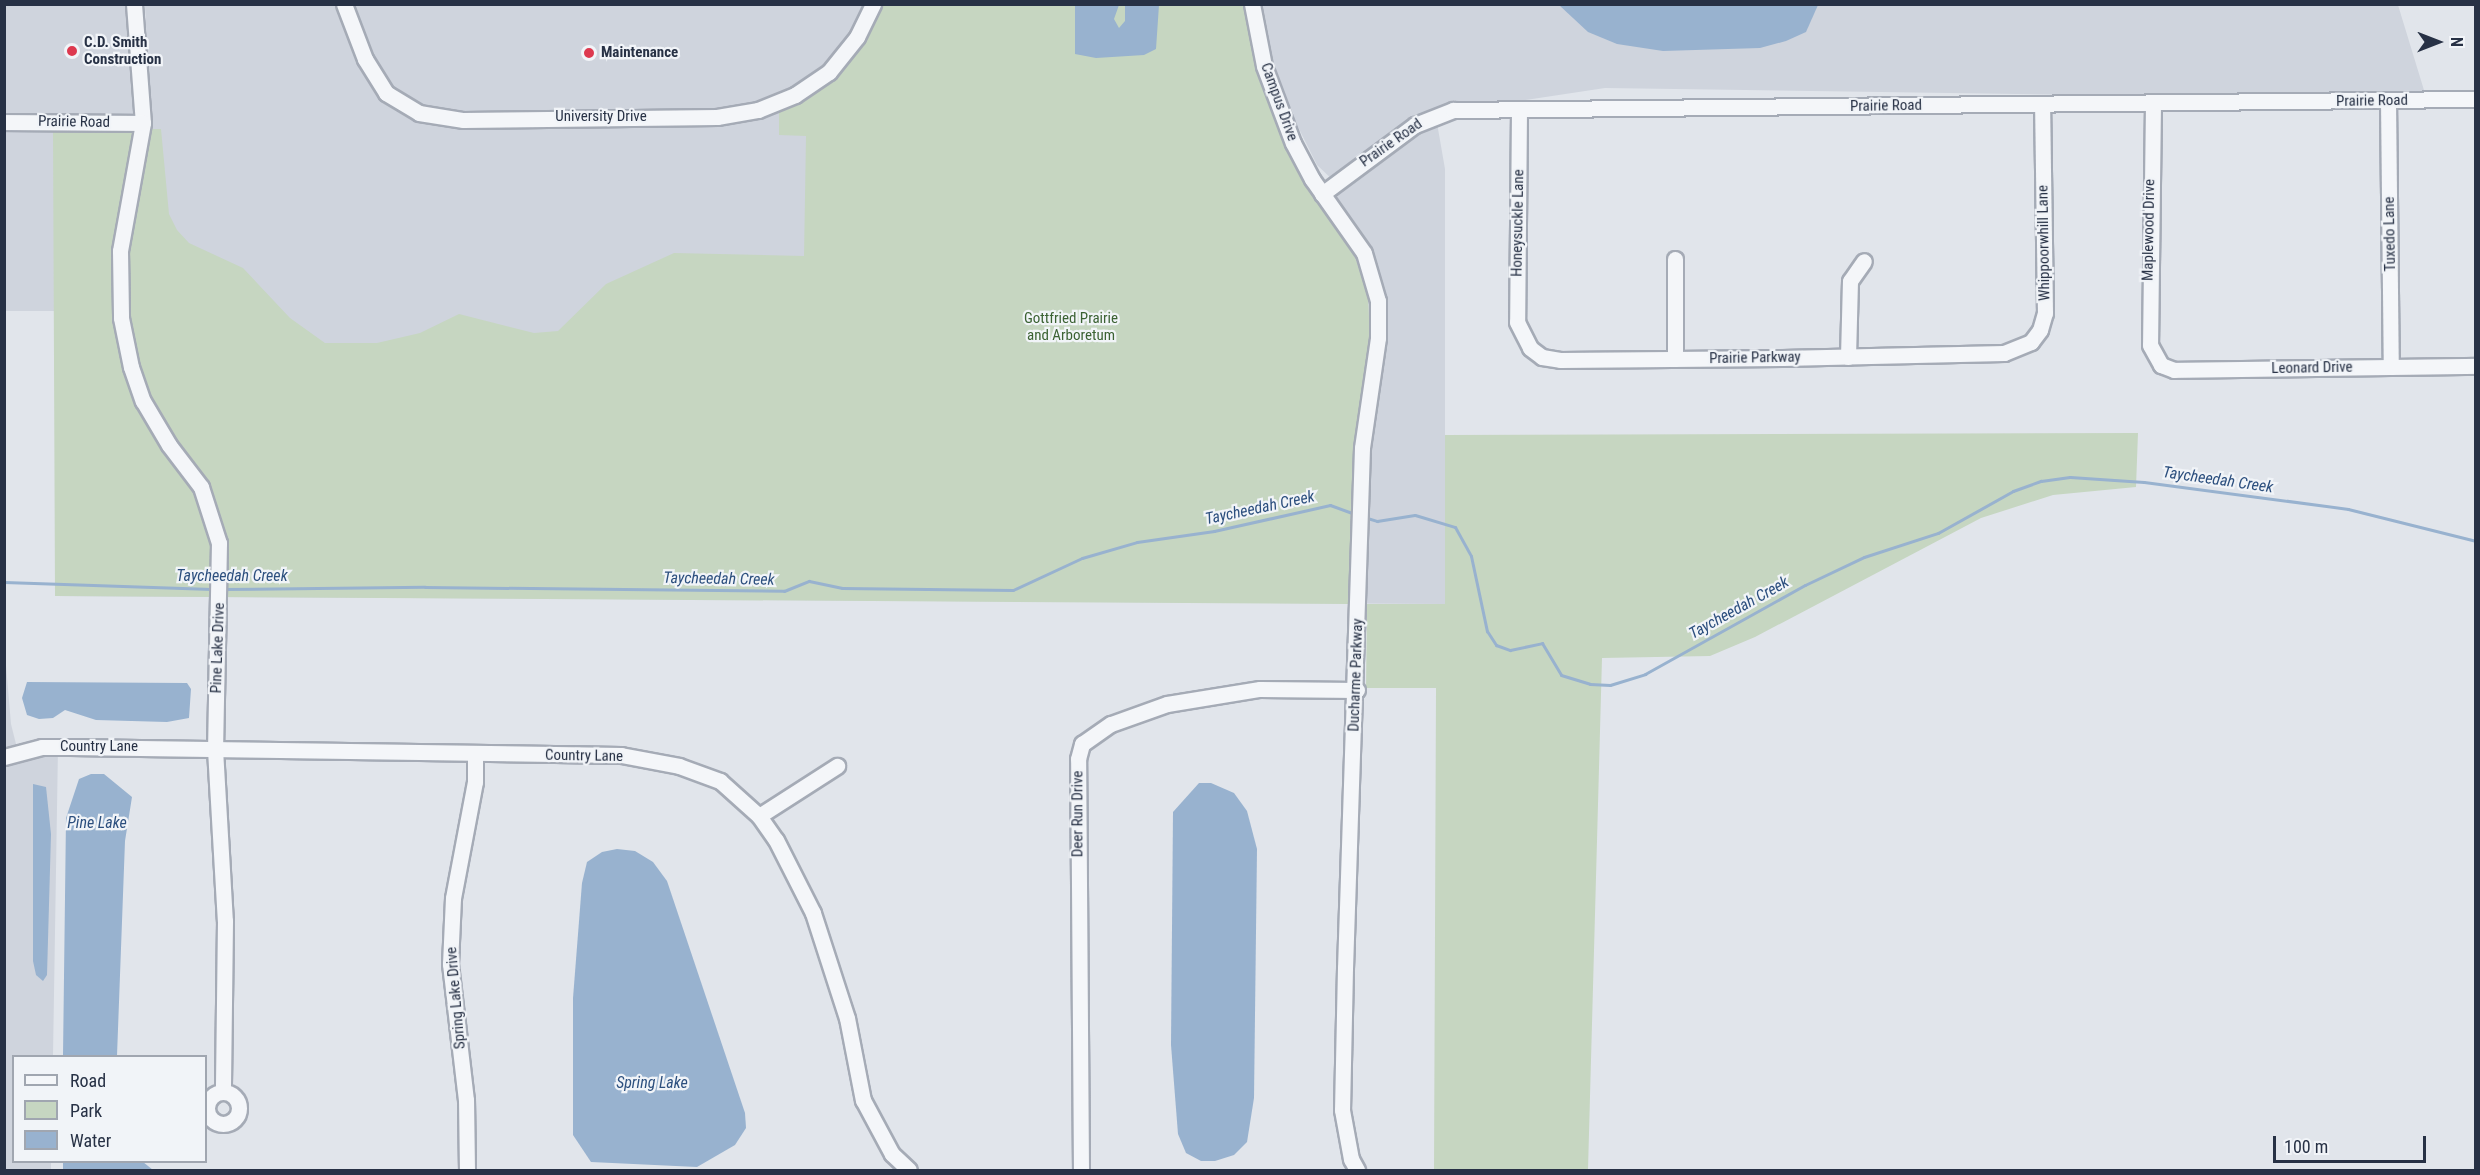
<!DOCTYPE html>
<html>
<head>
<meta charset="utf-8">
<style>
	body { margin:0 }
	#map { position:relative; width:2480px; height:1175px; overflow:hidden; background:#e1e5eb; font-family:"Roboto Condensed",sans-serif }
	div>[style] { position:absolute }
	.built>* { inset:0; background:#cfd4dd }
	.green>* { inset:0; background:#c6d6c1 }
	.water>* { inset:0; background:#98b2cf }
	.stream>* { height:3px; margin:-1.5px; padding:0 1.5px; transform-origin:1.5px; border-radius:1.5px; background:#98b2cf }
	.roads { filter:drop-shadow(2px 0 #a5abb6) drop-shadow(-2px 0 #a5abb6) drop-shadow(0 2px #a5abb6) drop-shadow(0 -2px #a5abb6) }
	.minor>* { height:15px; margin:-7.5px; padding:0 7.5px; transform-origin:7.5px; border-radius:7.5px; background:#f4f6f9 }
	.minor>.ring { margin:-7.5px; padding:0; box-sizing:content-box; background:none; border:15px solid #f4f6f9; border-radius:50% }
	.dots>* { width:16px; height:16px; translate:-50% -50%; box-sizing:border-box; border:3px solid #f1f4f8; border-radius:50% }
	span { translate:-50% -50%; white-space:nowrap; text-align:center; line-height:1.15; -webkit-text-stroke:4.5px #f1f4f8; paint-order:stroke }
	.poi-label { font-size:15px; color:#273145; font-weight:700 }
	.left { translate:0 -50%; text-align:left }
	.street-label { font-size:15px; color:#273145 }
	.park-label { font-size:15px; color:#3b6233 }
	.water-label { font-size:16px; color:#2c4f7e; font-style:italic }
	.frame { position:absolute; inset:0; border:6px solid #273145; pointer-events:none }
	.legend { position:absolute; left:12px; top:1055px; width:195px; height:108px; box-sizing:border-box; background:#f1f4f8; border:2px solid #a0a6b0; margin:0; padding:8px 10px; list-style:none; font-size:18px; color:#273145 }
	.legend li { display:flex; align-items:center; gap:12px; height:30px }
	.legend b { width:30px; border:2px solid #a0a6b0 }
	.north { position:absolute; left:2408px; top:12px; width:60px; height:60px; -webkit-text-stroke:4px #f1f4f8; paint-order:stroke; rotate:90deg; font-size:16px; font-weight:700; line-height:24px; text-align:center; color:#273145 }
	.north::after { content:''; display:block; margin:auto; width:21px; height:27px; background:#273145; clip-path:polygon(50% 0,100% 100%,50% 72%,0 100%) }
	.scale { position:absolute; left:2273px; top:1136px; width:153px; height:27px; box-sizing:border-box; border:3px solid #273145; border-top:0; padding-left:8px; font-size:18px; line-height:21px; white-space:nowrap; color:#273145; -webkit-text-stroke:4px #f1f4f8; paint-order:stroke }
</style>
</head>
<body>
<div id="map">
	<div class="built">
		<i style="clip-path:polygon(4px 5px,134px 5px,143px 123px,54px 130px,151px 129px,145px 5px,1243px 5px,1256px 71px,1272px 118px,1287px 150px,1319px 203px,1437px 123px,1445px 169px,1445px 604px,55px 596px,56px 311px,5px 311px)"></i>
		<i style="clip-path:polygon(1262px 5px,2398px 5px,2427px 100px,1605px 88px,1445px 112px,1336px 183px,1317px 165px,1292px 115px,1272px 58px)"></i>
		<i style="clip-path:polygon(4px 642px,11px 724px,18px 752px,58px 747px,53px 1056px,14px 1056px,14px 1162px,51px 1162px,51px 1170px,5px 1170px)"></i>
	</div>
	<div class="green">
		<i style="clip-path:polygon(881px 5px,1243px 5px,1256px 71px,1280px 135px,1309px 188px,1355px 257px,1368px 296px,1370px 339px,1355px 434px,1348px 604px,55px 596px,53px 130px,161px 129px,169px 214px,177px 230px,189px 243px,243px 268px,290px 318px,325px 343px,377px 343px,420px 333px,459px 314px,534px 333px,558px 331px,606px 284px,674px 253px,804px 256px,806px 136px,779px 135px,779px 108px,862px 40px)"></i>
		<i style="clip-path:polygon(2138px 433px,2136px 487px,2053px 495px,1981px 518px,1755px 637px,1710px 656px,1602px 658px,1588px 1170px,1434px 1170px,1436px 688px,1366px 688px,1367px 604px,1445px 604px,1445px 435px)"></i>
	</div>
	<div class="water">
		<i style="clip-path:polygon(1075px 5px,1119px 5px,1114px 19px,1119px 28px,1125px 21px,1125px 5px,1159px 5px,1156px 49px,1144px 55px,1096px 58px,1075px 54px)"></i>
		<i style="clip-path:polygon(1559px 5px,1818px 5px,1806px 32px,1786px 41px,1760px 48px,1663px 51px,1617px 44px,1588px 32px)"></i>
		<i style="clip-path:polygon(27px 682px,187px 683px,191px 689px,189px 718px,167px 722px,96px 720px,65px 710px,53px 718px,39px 719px,27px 715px,22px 698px)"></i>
		<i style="clip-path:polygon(91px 774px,104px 774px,132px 797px,125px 841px,117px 1056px,63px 1056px,66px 818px,79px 779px)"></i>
		<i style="clip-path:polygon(1199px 783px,1211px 783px,1234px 793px,1247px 811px,1257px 849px,1254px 1098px,1247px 1142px,1234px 1155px,1215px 1161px,1201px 1161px,1186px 1153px,1178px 1134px,1171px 1045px,1173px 812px)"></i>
		<i style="clip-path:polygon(33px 784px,46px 787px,51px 834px,47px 975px,43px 981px,36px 975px,33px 961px)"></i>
		<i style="clip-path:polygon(617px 849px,635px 851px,653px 862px,667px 881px,745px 1113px,746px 1128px,735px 1145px,697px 1167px,591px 1162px,573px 1135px,573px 998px,582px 883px,587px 862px,602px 852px)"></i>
		<i style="clip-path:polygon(63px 1162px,143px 1162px,153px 1170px,63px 1170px)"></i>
	</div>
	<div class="stream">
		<i style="left:1364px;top:517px;width:14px;rotate:17deg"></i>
		<i style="left:1377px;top:521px;width:38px;rotate:-9deg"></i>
		<i style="left:1415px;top:515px;width:42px;rotate:16.7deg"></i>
		<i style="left:1455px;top:527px;width:33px;rotate:61deg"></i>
		<i style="left:1471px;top:556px;width:77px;rotate:78deg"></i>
		<i style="left:1487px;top:631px;width:17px;rotate:57deg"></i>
		<i style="left:1496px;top:645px;width:15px;rotate:20deg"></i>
		<i style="left:1510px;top:650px;width:33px;rotate:-12deg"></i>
		<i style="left:1542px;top:643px;width:37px;rotate:59deg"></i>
		<i style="left:1561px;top:675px;width:30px;rotate:17deg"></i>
		<i style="left:1590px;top:684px;width:20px;rotate:3deg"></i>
		<i style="left:1610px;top:685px;width:37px;rotate:-17deg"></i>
		<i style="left:1645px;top:674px;width:183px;rotate:-29.1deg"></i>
		<i style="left:1805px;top:585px;width:65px;rotate:-25.4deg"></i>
		<i style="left:1864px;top:557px;width:78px;rotate:-18deg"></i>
		<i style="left:1938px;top:533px;width:86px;rotate:-29.2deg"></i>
		<i style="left:2013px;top:491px;width:30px;rotate:-20deg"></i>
		<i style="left:2041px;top:481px;width:29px;rotate:-8deg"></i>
		<i style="left:2070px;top:477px;width:74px;rotate:3.9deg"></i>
		<i style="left:2144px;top:482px;width:206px;rotate:7.5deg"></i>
		<i style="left:2348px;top:509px;width:132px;rotate:14deg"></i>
		<i style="left:4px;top:582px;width:208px;rotate:1.9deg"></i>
		<i style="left:222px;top:589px;width:203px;rotate:-0.6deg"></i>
		<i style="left:425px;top:587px;width:359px;rotate:0.6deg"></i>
		<i style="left:784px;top:591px;width:27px;rotate:-22deg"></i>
		<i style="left:809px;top:581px;width:34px;rotate:12deg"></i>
		<i style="left:842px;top:588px;width:171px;rotate:0.7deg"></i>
		<i style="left:1013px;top:590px;width:76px;rotate:-24.9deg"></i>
		<i style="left:1082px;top:558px;width:57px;rotate:-16.2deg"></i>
		<i style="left:1137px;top:542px;width:78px;rotate:-8.1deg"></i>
		<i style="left:1214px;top:531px;width:119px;rotate:-12.6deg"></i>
		<i style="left:1330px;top:505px;width:27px;rotate:20deg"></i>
	</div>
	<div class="roads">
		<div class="minor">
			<i style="left:134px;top:4px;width:119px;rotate:85.7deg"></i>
			<i style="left:143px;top:123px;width:130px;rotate:100.2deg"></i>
			<i style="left:120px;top:251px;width:67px;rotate:89.1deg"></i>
			<i style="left:121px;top:318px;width:50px;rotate:78.5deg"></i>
			<i style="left:131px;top:367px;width:36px;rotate:71deg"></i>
			<i style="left:143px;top:401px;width:51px;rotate:59.4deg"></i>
			<i style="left:169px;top:445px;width:53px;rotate:52.7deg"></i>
			<i style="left:201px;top:487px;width:59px;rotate:72.2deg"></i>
			<i style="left:219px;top:543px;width:206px;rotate:91.1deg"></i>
			<i style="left:215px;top:749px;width:172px;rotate:86.7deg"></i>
			<i style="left:225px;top:921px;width:170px;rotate:90.7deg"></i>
			<i style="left:344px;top:4px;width:59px;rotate:69.1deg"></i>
			<i style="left:365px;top:59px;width:40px;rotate:58deg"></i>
			<i style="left:386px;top:93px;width:39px;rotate:31deg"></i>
			<i style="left:419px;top:113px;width:45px;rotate:9deg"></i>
			<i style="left:463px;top:120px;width:254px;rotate:-0.7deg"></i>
			<i style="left:717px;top:117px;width:42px;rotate:-9.7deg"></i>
			<i style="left:758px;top:110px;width:40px;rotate:-22deg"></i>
			<i style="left:795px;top:95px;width:41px;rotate:-34.1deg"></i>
			<i style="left:829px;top:72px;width:45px;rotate:-51.3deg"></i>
			<i style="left:857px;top:37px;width:37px;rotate:-64deg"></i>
			<i style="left:1252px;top:4px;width:63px;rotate:79deg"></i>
			<i style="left:1264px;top:66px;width:82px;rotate:69.4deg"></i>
			<i style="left:1293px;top:143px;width:41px;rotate:62.2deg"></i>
			<i style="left:1312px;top:179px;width:90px;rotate:54.9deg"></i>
			<i style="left:1364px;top:253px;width:50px;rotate:73.7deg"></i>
			<i style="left:1378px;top:301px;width:37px;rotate:90deg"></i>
			<i style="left:1378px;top:338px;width:111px;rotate:98.3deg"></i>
			<i style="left:1362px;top:448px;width:520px;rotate:91.87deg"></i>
			<i style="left:1345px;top:968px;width:142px;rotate:91.2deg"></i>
			<i style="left:1342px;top:1110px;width:50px;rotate:79.6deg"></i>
			<i style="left:1351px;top:1159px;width:13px;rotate:61deg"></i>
			<i style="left:2388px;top:100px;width:267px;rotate:89.4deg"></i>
			<i style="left:2153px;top:103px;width:242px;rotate:90.7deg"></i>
			<i style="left:2150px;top:345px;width:23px;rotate:61deg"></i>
			<i style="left:2161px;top:365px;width:14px;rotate:21deg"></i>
			<i style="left:2174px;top:370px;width:302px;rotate:-0.8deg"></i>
			<i style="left:1519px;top:110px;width:212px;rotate:90.5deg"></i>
			<i style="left:1517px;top:322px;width:29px;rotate:63deg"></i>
			<i style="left:1530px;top:348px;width:15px;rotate:37deg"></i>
			<i style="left:1542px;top:357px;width:18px;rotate:9deg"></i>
			<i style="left:1560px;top:360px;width:222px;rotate:-0.5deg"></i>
			<i style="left:1782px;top:358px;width:222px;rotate:-1.3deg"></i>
			<i style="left:2004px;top:353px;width:29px;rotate:-22deg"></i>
			<i style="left:2031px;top:342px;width:15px;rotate:-53deg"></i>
			<i style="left:2040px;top:330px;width:18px;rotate:-74deg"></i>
			<i style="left:2045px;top:313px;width:209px;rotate:-90.8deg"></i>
			<i style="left:4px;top:122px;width:139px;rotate:0.4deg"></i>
			<i style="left:1322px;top:194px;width:116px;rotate:-36.6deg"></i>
			<i style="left:1415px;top:125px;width:41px;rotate:-21.5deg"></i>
			<i style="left:1453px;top:110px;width:1023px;rotate:-0.62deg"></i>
			<i style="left:1848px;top:357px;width:76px;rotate:-88.5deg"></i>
			<i style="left:1850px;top:281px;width:24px;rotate:-55deg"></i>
			<i style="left:1675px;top:359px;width:100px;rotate:-90deg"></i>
			<i style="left:4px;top:757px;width:39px;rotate:-15deg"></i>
			<i style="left:42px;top:747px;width:28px"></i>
			<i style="left:70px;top:747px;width:551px;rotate:0.83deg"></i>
			<i style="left:621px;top:755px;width:59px;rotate:10.7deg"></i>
			<i style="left:679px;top:766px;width:44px;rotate:20.1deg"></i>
			<i style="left:720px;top:781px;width:52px;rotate:41.9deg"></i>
			<i style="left:759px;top:816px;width:29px;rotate:55deg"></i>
			<i style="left:776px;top:840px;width:82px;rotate:63.1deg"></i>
			<i style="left:813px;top:913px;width:110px;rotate:72.1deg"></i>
			<i style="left:847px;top:1018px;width:84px;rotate:79deg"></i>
			<i style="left:863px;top:1100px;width:61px;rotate:61.8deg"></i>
			<i style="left:892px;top:1154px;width:23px;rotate:43deg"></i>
			<i style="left:759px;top:816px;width:93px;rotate:-32.7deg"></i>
			<i class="ring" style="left:207px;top:1092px;width:17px;height:17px"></i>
			<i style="left:467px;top:1170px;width:70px;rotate:-90.8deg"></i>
			<i style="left:466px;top:1100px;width:137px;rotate:-96.7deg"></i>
			<i style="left:450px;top:964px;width:66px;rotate:-87.4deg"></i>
			<i style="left:453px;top:898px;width:118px;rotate:-79.3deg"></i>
			<i style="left:475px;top:782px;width:28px;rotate:-90deg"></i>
			<i style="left:1081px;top:1170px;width:411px;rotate:-90.4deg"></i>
			<i style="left:1078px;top:759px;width:16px;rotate:-75deg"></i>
			<i style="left:1082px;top:744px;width:35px;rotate:-35deg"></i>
			<i style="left:1111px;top:724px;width:59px;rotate:-19.7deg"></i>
			<i style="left:1167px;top:704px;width:94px;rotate:-9.2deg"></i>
			<i style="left:1260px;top:689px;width:97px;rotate:0.6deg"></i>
		</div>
	</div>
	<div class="dots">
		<i style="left:72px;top:51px;background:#dd394f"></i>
		<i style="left:589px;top:53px;background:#dd394f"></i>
	</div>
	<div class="poi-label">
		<span class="left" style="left:84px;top:51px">C.D. Smith<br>Construction</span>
		<span class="left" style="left:601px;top:53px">Maintenance</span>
	</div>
	<div class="street-label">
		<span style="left:2372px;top:101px;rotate:-1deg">Prairie Road</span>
		<span style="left:1279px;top:102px;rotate:70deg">Campus Drive</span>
		<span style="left:1886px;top:106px;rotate:-1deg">Prairie Road</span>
		<span style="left:601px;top:117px">University Drive</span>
		<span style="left:74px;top:122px;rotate:1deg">Prairie Road</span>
		<span style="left:1391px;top:143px;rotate:-35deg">Prairie Road</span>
		<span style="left:1518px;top:223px;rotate:-89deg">Honeysuckle Lane</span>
		<span style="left:2149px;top:230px;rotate:-89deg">Maplewood Drive</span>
		<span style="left:2390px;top:234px;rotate:-91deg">Tuxedo Lane</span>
		<span style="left:2044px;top:243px;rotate:-91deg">Whippoorwhill Lane</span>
		<span style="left:1755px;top:358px;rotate:-1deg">Prairie Parkway</span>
		<span style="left:2312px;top:368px;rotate:-1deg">Leonard Drive</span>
		<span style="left:218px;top:648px;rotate:-88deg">Pine Lake Drive</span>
		<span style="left:1356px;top:675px;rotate:-88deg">Ducharme Parkway</span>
		<span style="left:99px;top:747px">Country Lane</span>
		<span style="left:584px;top:756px;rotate:1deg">Country Lane</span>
		<span style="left:1078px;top:814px;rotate:-90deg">Deer Run Drive</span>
		<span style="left:456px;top:998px;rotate:-95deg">Spring Lake Drive</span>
	</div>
	<div class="park-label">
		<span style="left:1071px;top:327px">Gottfried Prairie<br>and Arboretum</span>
	</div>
	<div class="water-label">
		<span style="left:2218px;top:480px;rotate:8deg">Taycheedah Creek</span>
		<span style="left:1260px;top:508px;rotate:-12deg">Taycheedah Creek</span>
		<span style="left:232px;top:576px">Taycheedah Creek</span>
		<span style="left:719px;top:579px;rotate:1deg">Taycheedah Creek</span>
		<span style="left:1739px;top:608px;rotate:-29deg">Taycheedah Creek</span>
		<span style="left:97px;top:823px">Pine Lake</span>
		<span style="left:652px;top:1083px">Spring Lake</span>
	</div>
	<div class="frame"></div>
	<ul class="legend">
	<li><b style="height:8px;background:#f4f6f9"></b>Road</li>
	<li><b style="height:16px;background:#c6d6c1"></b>Park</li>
	<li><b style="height:16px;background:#98b2cf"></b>Water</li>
	</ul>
	<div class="north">N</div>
	<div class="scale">100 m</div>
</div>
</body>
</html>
